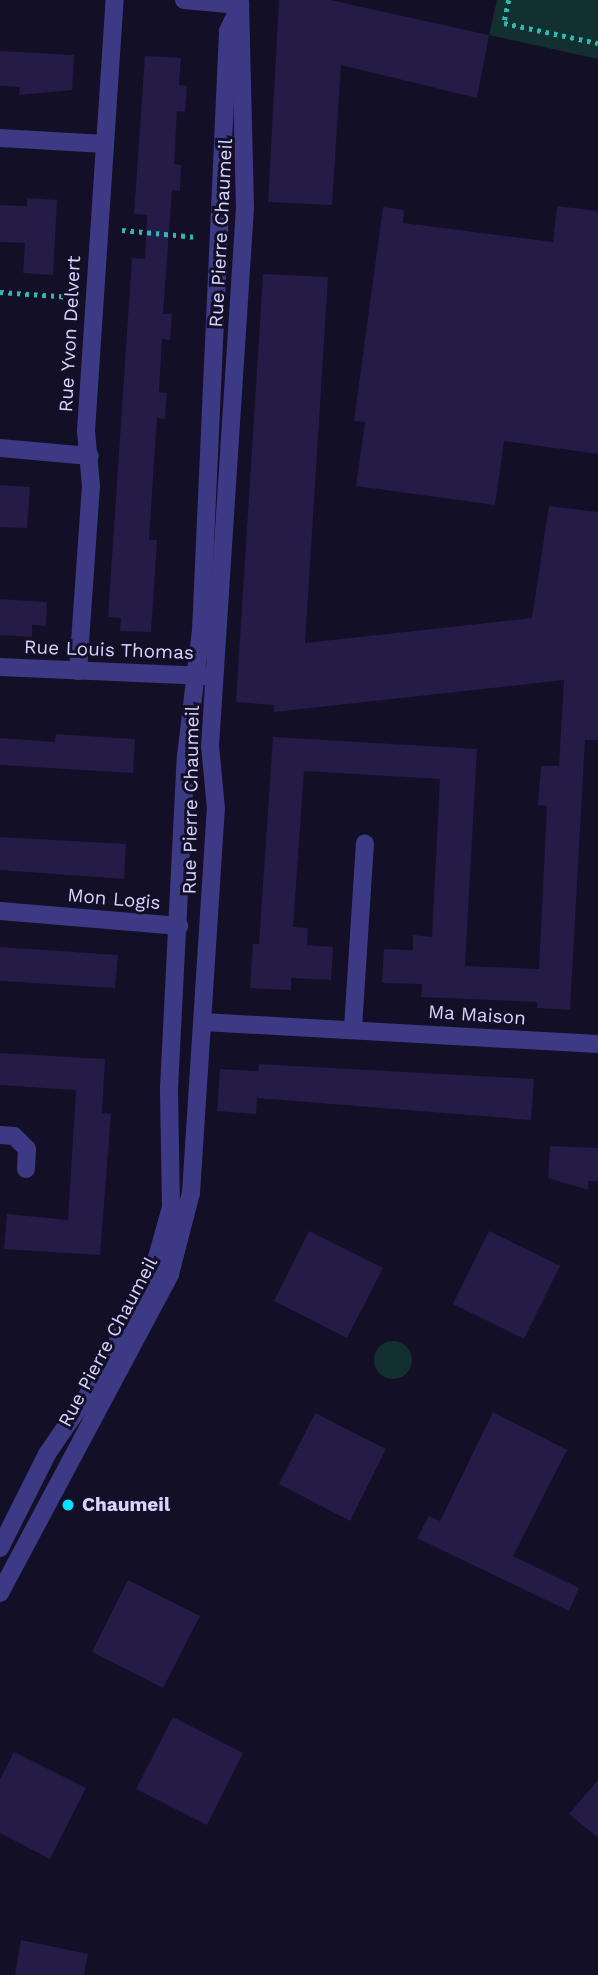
<!DOCTYPE html>
<html>
<head>
<meta charset="utf-8">
<style>
	body { margin:0 }
	#map { position:relative; width:598px; height:1975px; overflow:hidden; background:#130f26; font-family:"Work Sans",sans-serif }
	div>[style] { position:absolute }
	.green>* { inset:0; background:#12302f }
	.round { border-radius:50% }
	.building>* { inset:0; background:#241b47 }
	.path>* { height:4.5px; margin-top:-2.25px; transform-origin:0; background:repeating-linear-gradient(90deg,#2fb8b0 0 3.5px,transparent 0 8.5px) }
	.minor>* { height:18px; margin:-9px; padding:0 9px; transform-origin:9px; border-radius:9px; background:#3d3a85 }
	.dots>* { width:19px; height:19px; translate:-50% -50%; box-sizing:border-box; border:4px solid #130f26; border-radius:50% }
	span { translate:-50% -50%; white-space:nowrap; text-align:center; line-height:1.15; -webkit-text-stroke:6px #130f26; paint-order:stroke }
	.street-label { font-size:19px; color:#d9d4ff }
	.poi-label { font-size:19px; color:#d9d4ff; font-weight:700 }
	.left { translate:0 -50%; text-align:left }
</style>
</head>
<body>
<div id="map">
	<div class="green">
		<i style="clip-path:polygon(497px 0,598px 0,598px 59px,489px 35px)"></i>
		<i class="round" style="left:374px;top:1341px;width:38px;height:38px"></i>
	</div>
	<div class="building">
		<i style="clip-path:polygon(279px 0,330px 0,489px 35px,477px 98px,341px 65px,332px 205px,268px 202px)"></i>
		<i style="clip-path:polygon(0 51px,74px 55px,72px 90px,19px 95px,20px 87px,0 86px)"></i>
		<i style="clip-path:polygon(145px 56px,181px 58px,179px 85px,187px 86px,185px 112px,177px 111px,174px 164px,181px 165px,180px 191px,172px 190px,163px 314px,172px 314px,170px 340px,162px 339px,159px 392px,167px 393px,165px 419px,157px 418px,153px 477px,149px 540px,157px 540px,151px 632px,120px 631px,121px 618px,108px 617px,132px 258px,145px 259px,147px 215px,134px 214px)"></i>
		<i style="clip-path:polygon(27px 198px,57px 200px,53px 275px,23px 273px,25px 243px,0 242px,0 205px,27px 206px)"></i>
		<i style="clip-path:polygon(557px 206px,598px 211px,598px 454px,504px 441px,495px 505px,356px 486px,365px 422px,354px 421px,383px 207px,404px 210px,403px 223px,553px 242px)"></i>
		<i style="clip-path:polygon(263px 274px,328px 277px,305px 643px,532px 618px,549px 506px,598px 512px,598px 740px,585px 740px,570px 1010px,537px 1008px,537px 1002px,421px 997px,422px 984px,382px 983px,384px 949px,413px 950px,413px 935px,432px 937px,440px 779px,304px 771px,293px 927px,308px 928px,307px 945px,333px 947px,331px 980px,291px 978px,291px 990px,250px 988px,253px 944px,259px 944px,273px 737px,477px 749px,465px 966px,539px 969px,547px 806px,538px 805px,541px 766px,559px 766px,564px 680px,274px 712px,274px 705px,236px 702px)"></i>
		<i style="clip-path:polygon(0 485px,30px 487px,27px 528px,0 527px)"></i>
		<i style="clip-path:polygon(0 599px,47px 602px,46px 626px,32px 625px,32px 637px,0 635px)"></i>
		<i style="clip-path:polygon(56px 734px,135px 739px,133px 773px,0 765px,0 738px,55px 742px)"></i>
		<i style="clip-path:polygon(0 837px,126px 844px,124px 879px,0 870px)"></i>
		<i style="clip-path:polygon(0 947px,118px 955px,115px 988px,0 981px)"></i>
		<i style="clip-path:polygon(0 1053px,105px 1059px,102px 1113px,111px 1114px,100px 1255px,4px 1249px,7px 1214px,68px 1220px,76px 1090px,0 1085px)"></i>
		<i style="clip-path:polygon(259px 1064px,534px 1079px,531px 1120px,257px 1098px,256px 1114px,217px 1111px,220px 1069px,258px 1071px)"></i>
		<i style="clip-path:polygon(550px 1146px,598px 1148px,598px 1181px,588px 1181px,588px 1190px,548px 1178px)"></i>
		<i style="clip-path:polygon(309px 1231px,383px 1268px,347px 1338px,274px 1301px)"></i>
		<i style="clip-path:polygon(489px 1231px,560px 1266px,524px 1339px,453px 1304px)"></i>
		<i style="clip-path:polygon(493px 1412px,567px 1450px,513px 1556px,579px 1588px,569px 1611px,417px 1538px,429px 1516px,440px 1521px)"></i>
		<i style="clip-path:polygon(315px 1413px,386px 1449px,350px 1521px,279px 1484px)"></i>
		<i style="clip-path:polygon(128px 1580px,200px 1616px,163px 1688px,92px 1652px)"></i>
		<i style="clip-path:polygon(173px 1717px,243px 1753px,207px 1825px,136px 1789px)"></i>
		<i style="clip-path:polygon(14px 1752px,86px 1788px,50px 1859px,0 1833px,0 1779px)"></i>
		<i style="clip-path:polygon(598px 1780px,598px 1838px,569px 1814px)"></i>
		<i style="clip-path:polygon(21px 1940px,88px 1954px,84px 1975px,15px 1975px)"></i>
	</div>
	<div class="path">
		<i style="left:509px;top:0;width:24px;rotate:102deg"></i>
		<i style="left:504px;top:23px;width:96px;rotate:12deg"></i>
		<i style="left:122px;top:230px;width:75px;rotate:5.3deg"></i>
		<i style="left:0;top:292px;width:72px;rotate:4deg"></i>
	</div>
	<div class="minor">
		<i style="left:184px;top:0;width:56px;rotate:5.1deg"></i>
		<i style="left:0;top:138px;width:105px;rotate:3.3deg"></i>
		<i style="left:0;top:448px;width:90px;rotate:5.1deg"></i>
		<i style="left:0;top:667px;width:206px;rotate:2.5deg"></i>
		<i style="left:78px;top:671px;width:185px;rotate:-86deg"></i>
		<i style="left:91px;top:486px;width:55px;rotate:-95.2deg"></i>
		<i style="left:86px;top:431px;width:432px;rotate:-86.2deg"></i>
		<i style="left:0;top:911px;width:180px;rotate:4.8deg"></i>
		<i style="left:203px;top:1022px;width:396px;rotate:3.2deg"></i>
		<i style="left:353px;top:1028px;width:185px;rotate:-86.3deg"></i>
		<i style="left:0;top:1135px;width:14px;rotate:4deg"></i>
		<i style="left:14px;top:1136px;width:18px;rotate:45deg"></i>
		<i style="left:27px;top:1149px;width:20px;rotate:93deg"></i>
		<i style="left:0;top:1548px;width:105px;rotate:-63.4deg"></i>
		<i style="left:47px;top:1454px;width:93px;rotate:-55.5deg"></i>
		<i style="left:100px;top:1377px;width:122px;rotate:-63.6deg"></i>
		<i style="left:154px;top:1268px;width:63px;rotate:-74.4deg"></i>
		<i style="left:171px;top:1207px;width:119px;rotate:-91deg"></i>
		<i style="left:169px;top:1088px;width:332px;rotate:-87.1deg"></i>
		<i style="left:186px;top:756px;width:126px;rotate:-83.2deg"></i>
		<i style="left:201px;top:631px;width:601px;rotate:-87.42deg"></i>
		<i style="left:228px;top:31px;width:29px;rotate:-65deg"></i>
		<i style="left:0;top:1593px;width:361px;rotate:-61.9deg"></i>
		<i style="left:170px;top:1274px;width:84px;rotate:-75.5deg"></i>
		<i style="left:191px;top:1193px;width:385px;rotate:-86.3deg"></i>
		<i style="left:216px;top:809px;width:63px;rotate:-95.4deg"></i>
		<i style="left:210px;top:746px;width:539px;rotate:-86.28deg"></i>
		<i style="left:245px;top:208px;width:208px;rotate:-91.4deg"></i>
	</div>
	<div class="dots">
		<i style="left:68px;top:1505px;background:#00e5ff"></i>
	</div>
	<div class="street-label">
		<span style="left:221px;top:233px;rotate:-87deg">Rue Pierre Chaumeil</span>
		<span style="left:70px;top:334px;rotate:-87deg">Rue Yvon Delvert</span>
		<span style="left:109px;top:650px;rotate:2deg">Rue Louis Thomas</span>
		<span style="left:191px;top:800px;rotate:-89deg">Rue Pierre Chaumeil</span>
		<span style="left:114px;top:899px;rotate:5deg">Mon Logis</span>
		<span style="left:477px;top:1015px;rotate:4deg">Ma Maison</span>
		<span style="left:108px;top:1342px;rotate:-62deg">Rue Pierre Chaumeil</span>
	</div>
	<div class="poi-label">
		<span class="left" style="left:82px;top:1505px">Chaumeil</span>
	</div>
</div>
</body>
</html>
